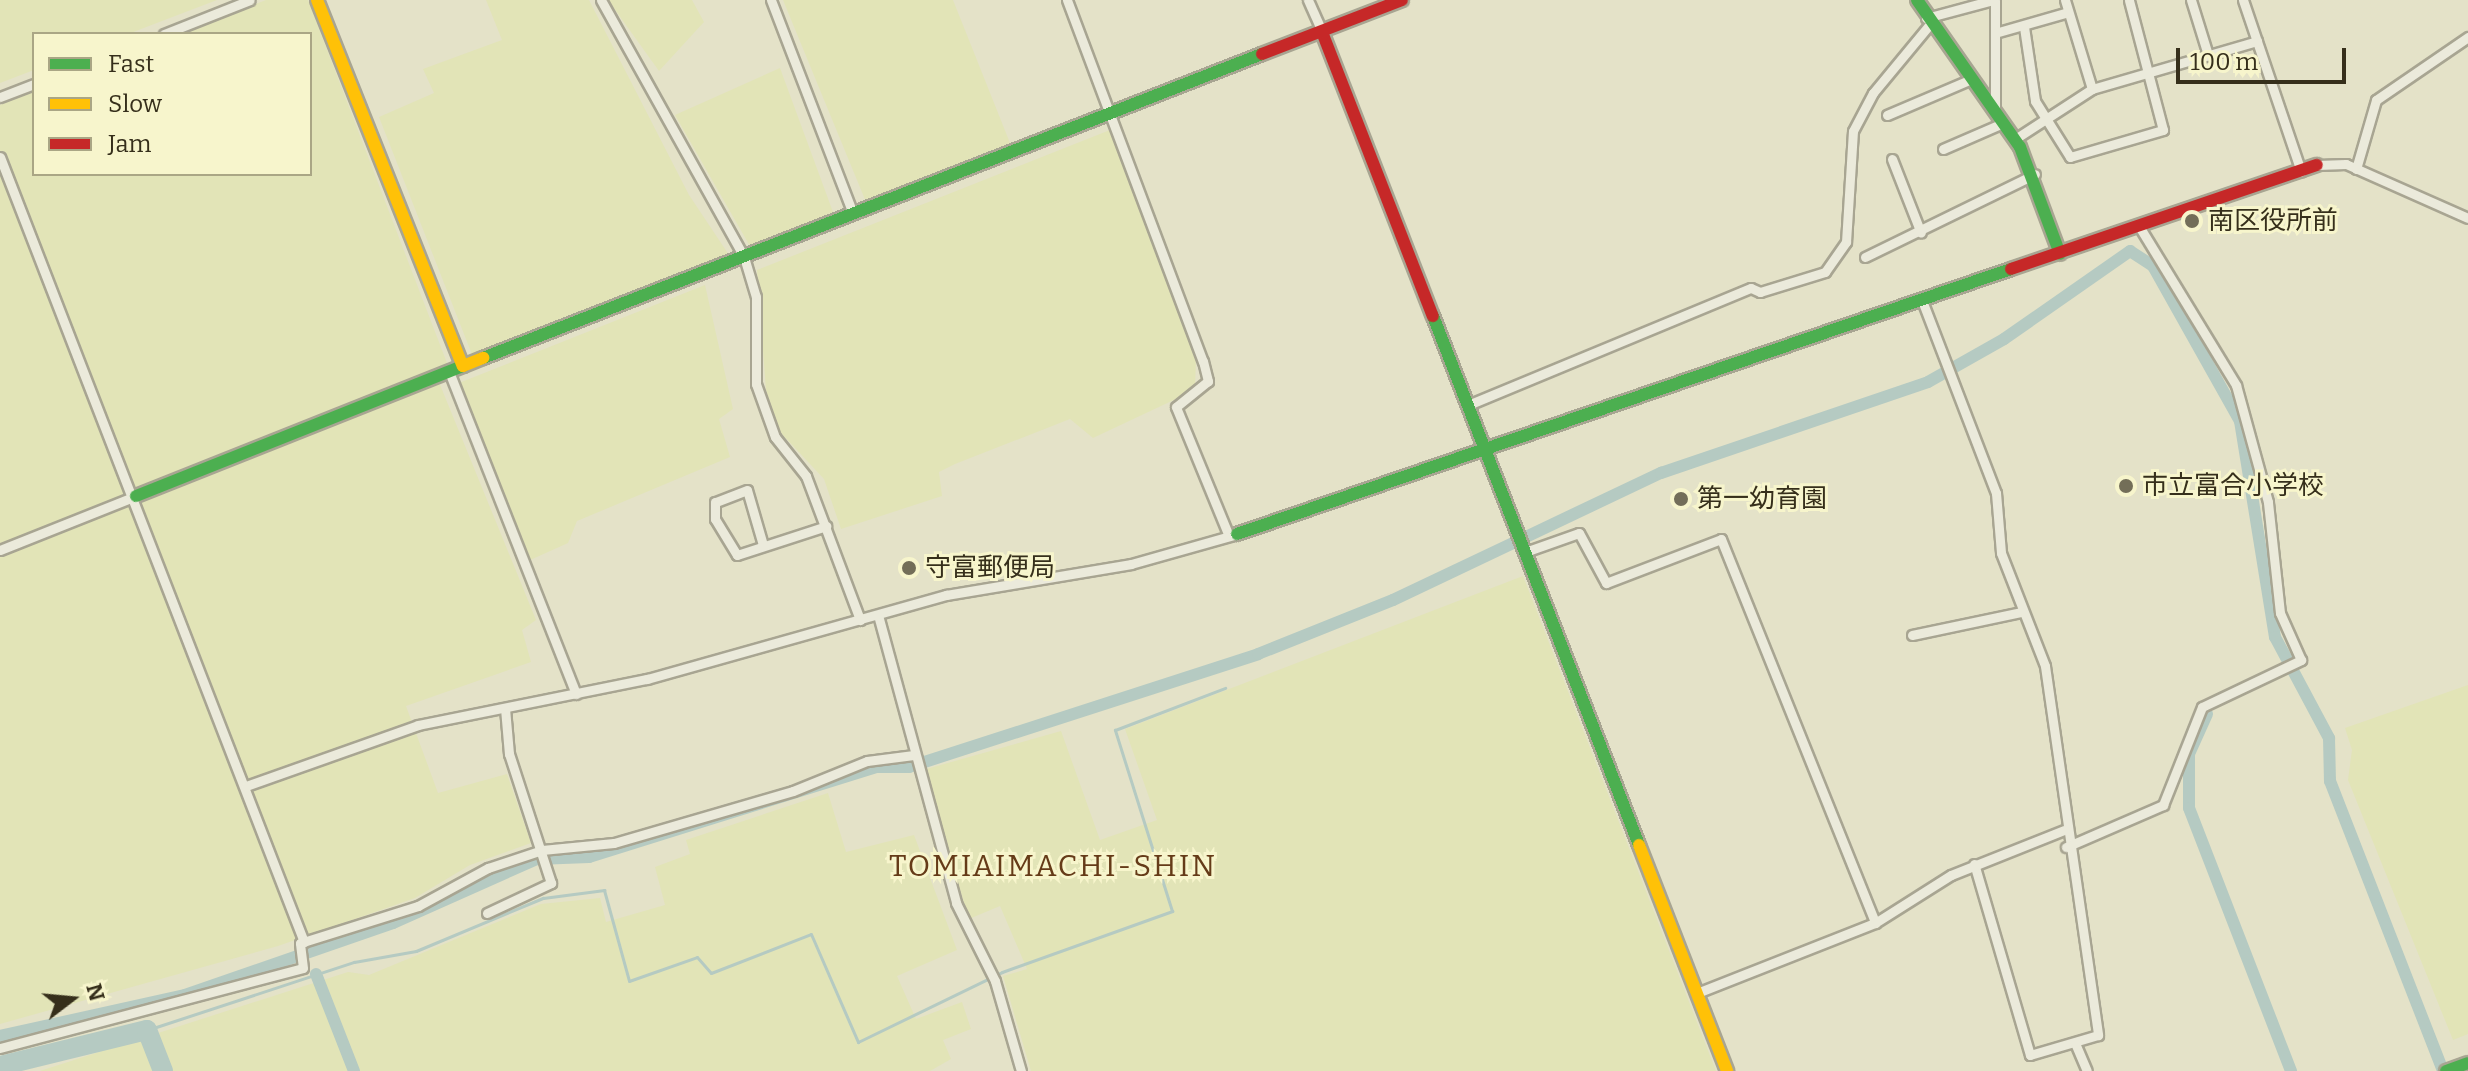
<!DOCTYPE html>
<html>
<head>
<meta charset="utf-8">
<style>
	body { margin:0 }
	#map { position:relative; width:2468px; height:1071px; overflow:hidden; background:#e4e2c8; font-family:Bitter,"Noto Sans JP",serif }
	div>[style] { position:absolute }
	.farmland>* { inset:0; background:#e2e4b7 }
	.stream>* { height:3px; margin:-1.5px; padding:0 1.5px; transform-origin:1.5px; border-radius:1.5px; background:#b5cac2 }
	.canal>* { height:12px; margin:-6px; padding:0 6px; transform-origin:6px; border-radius:6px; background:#b5cac2 }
	.river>* { height:20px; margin:-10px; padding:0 10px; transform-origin:10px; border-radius:10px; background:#b5cac2 }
	.roads { filter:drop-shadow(2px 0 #a8a592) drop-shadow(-2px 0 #a8a592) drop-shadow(0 2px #a8a592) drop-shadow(0 -2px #a8a592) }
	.street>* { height:9px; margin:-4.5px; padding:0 4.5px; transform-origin:4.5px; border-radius:4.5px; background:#ebeadb }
	.fast>* { height:12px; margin:-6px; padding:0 6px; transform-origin:6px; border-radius:6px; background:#4caf50 }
	.slow>* { height:12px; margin:-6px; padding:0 6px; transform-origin:6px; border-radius:6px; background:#ffc107 }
	.jam>* { height:12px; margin:-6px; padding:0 6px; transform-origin:6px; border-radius:6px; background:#c62828 }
	.dots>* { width:22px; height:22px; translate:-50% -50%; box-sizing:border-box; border:4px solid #f7f5cc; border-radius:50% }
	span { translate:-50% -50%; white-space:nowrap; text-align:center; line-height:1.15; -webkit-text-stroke:6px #f7f5cc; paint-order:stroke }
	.poi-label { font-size:26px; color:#362f1b }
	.left { translate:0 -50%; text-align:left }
	.quarter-label { font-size:30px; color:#653b18; letter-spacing:2px }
	.legend { position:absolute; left:32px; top:32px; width:280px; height:144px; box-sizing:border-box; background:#f7f5cc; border:2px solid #aaa685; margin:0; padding:10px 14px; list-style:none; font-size:24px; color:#362f1b }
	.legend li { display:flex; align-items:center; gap:16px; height:40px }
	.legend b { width:40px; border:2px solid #aaa685 }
	.north { position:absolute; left:32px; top:959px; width:80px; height:80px; -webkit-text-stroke:6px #f7f5cc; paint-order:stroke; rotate:74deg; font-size:22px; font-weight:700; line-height:32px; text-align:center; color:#362f1b }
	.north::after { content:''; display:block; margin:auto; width:28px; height:36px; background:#362f1b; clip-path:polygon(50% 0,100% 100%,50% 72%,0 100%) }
	.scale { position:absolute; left:2176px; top:48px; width:170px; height:36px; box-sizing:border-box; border:4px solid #362f1b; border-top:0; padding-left:10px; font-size:24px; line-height:28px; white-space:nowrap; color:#362f1b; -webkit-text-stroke:6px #f7f5cc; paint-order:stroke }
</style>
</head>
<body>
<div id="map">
	<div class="farmland">
		<i style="clip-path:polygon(0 0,217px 0,128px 34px,34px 34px,34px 70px,0 83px)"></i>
		<i style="clip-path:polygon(266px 0,308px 0,447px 363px,434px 370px,536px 620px,522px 630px,531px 662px,406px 706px,438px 793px,507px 774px,531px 843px,470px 865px,415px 898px,278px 946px,0 1024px,0 105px,34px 91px,34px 174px,310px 174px,310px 34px,180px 34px)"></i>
		<i style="clip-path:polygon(486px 0,589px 0,689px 195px,729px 255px,473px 357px,379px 117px,434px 93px,423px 69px,502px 40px)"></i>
		<i style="clip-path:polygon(608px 0,692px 0,704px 22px,659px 71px)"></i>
		<i style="clip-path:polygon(783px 0,953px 0,1012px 148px,866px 202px)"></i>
		<i style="clip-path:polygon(780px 68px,833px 212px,751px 248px,675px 115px)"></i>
		<i style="clip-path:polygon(1110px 130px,1196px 357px,1195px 390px,1093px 438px,1070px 419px,955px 464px,939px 472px,942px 496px,841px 529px,824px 479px,780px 432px,766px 390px,757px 270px)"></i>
		<i style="clip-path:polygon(705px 285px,733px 409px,719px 419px,730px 457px,577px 521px,568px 543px,528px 561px,459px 383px)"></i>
		<i style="clip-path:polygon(1523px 576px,1716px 1071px,1031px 1071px,1003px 976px,1027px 969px,1000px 906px,969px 919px,923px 770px,1061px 731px,1100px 840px,1157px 820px,1125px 729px)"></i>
		<i style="clip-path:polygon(2468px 685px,2468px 1034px,2453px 1040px,2348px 780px,2352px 750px,2345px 728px)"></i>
		<i style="clip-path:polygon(828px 793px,846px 852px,914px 835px,957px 950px,897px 976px,916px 1019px,962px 1002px,971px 1029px,943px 1040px,951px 1059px,930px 1071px,40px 1071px,348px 972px,369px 975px,541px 904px,600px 898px,606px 922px,665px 905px,655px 867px,690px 854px,686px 840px)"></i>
	</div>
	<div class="stream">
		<i style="left:147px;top:1030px;width:218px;rotate:-18.2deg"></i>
		<i style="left:354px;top:962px;width:63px;rotate:-10.1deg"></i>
		<i style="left:416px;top:951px;width:138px;rotate:-22.7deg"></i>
		<i style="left:543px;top:898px;width:62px;rotate:-7.5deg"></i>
		<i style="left:604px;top:890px;width:94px;rotate:74.6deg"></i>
		<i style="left:629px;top:981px;width:72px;rotate:-19.4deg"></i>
		<i style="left:697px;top:957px;width:21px;rotate:49deg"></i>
		<i style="left:711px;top:973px;width:107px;rotate:-21.3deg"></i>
		<i style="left:811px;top:934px;width:118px;rotate:66.5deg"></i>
		<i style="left:858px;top:1042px;width:160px;rotate:-25.9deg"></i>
		<i style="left:1002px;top:972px;width:181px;rotate:-19.7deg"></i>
		<i style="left:1172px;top:911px;width:190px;rotate:-107.5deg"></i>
		<i style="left:1115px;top:730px;width:118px;rotate:-20.9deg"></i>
	</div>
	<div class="canal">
		<i style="left:2207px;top:714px;width:44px;rotate:114.2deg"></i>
		<i style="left:2189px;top:754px;width:54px;rotate:90deg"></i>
		<i style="left:2189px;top:808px;width:282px;rotate:68.8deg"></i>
		<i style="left:316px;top:974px;width:104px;rotate:68.6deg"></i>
		<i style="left:0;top:1036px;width:189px;rotate:-12.5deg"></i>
		<i style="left:185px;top:995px;width:220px;rotate:-19.1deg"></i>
		<i style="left:393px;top:923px;width:158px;rotate:-24deg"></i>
		<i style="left:537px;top:859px;width:52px;rotate:-2.2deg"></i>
		<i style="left:589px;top:857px;width:302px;rotate:-17.4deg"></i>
		<i style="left:877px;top:767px;width:32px"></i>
		<i style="left:909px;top:767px;width:367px;rotate:-17.9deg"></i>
		<i style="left:1258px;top:654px;width:145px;rotate:-21.8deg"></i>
		<i style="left:1393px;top:600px;width:297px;rotate:-25.4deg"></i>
		<i style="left:1661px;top:473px;width:282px;rotate:-18.8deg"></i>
		<i style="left:1928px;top:382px;width:87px;rotate:-29.5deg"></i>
		<i style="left:2004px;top:339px;width:154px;rotate:-34.9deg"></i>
		<i style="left:2130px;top:251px;width:27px;rotate:33deg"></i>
		<i style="left:2153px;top:266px;width:178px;rotate:60.7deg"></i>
		<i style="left:2240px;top:421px;width:219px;rotate:80.8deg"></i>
		<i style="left:2275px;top:637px;width:115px;rotate:61.9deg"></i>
		<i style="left:2329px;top:738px;width:43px;rotate:88.7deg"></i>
		<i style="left:2330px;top:781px;width:311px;rotate:68.7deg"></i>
	</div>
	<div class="river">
		<i style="left:0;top:1066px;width:151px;rotate:-13.8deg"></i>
		<i style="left:147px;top:1030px;width:44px;rotate:68.7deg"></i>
	</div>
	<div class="roads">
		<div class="street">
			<i style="left:601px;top:0;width:294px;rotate:60.9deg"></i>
			<i style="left:744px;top:257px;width:42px;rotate:73.3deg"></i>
			<i style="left:756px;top:297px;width:87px;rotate:90deg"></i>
			<i style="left:756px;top:384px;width:56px;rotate:70.3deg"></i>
			<i style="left:775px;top:437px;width:50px;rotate:51.5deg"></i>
			<i style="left:806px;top:476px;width:154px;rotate:69.4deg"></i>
			<i style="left:771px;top:0;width:229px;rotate:69deg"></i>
			<i style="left:1067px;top:0;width:386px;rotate:69.4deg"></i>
			<i style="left:1203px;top:361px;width:21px;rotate:76deg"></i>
			<i style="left:1208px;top:381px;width:41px;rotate:140.9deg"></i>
			<i style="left:1176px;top:407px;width:139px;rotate:67.7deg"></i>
			<i style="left:1308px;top:0;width:35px;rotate:66deg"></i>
			<i style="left:1995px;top:0;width:112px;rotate:90deg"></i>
			<i style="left:2065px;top:0;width:93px;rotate:73.1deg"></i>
			<i style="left:2191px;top:0;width:58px;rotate:72.8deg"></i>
			<i style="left:2243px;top:0;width:181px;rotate:71.3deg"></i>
			<i style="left:1926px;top:18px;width:69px;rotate:-15deg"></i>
			<i style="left:2024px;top:27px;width:75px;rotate:81.5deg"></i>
			<i style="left:2035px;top:101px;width:66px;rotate:58deg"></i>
			<i style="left:2070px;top:157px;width:97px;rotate:-16.2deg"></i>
			<i style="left:2163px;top:130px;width:134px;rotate:-104.7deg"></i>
			<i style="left:1995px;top:33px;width:76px;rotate:-16deg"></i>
			<i style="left:164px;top:34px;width:92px;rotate:-21.6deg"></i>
			<i style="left:0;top:97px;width:36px;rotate:-21deg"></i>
			<i style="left:1887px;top:115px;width:89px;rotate:-23.1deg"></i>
			<i style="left:2015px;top:139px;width:92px;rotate:-33deg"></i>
			<i style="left:2092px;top:89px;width:172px;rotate:-16.2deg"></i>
			<i style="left:1943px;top:149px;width:65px;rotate:-23.4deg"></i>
			<i style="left:0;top:157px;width:842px;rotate:68.83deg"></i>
			<i style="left:1892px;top:159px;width:79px;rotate:68.6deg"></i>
			<i style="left:2317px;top:165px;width:29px;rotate:-2deg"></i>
			<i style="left:2346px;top:164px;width:133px;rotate:23.9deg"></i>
			<i style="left:2356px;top:169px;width:72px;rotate:-73.8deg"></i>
			<i style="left:2376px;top:100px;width:112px;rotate:-34.4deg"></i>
			<i style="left:1865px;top:257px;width:189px;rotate:-26deg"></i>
			<i style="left:1923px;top:303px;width:204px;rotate:69deg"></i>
			<i style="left:1996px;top:493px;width:60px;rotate:85.2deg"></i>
			<i style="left:2001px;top:553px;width:121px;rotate:68.7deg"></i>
			<i style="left:2045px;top:666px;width:373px;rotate:81.8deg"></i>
			<i style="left:2098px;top:1035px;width:71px;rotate:163.6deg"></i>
			<i style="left:2030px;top:1055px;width:199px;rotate:-106.3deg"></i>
			<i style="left:450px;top:374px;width:344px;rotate:68.5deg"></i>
			<i style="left:1468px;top:405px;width:306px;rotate:-22.5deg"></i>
			<i style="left:1751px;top:288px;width:10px;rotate:24deg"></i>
			<i style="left:1760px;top:292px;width:68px;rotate:-17.1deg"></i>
			<i style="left:1825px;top:272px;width:37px;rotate:-55deg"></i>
			<i style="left:1846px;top:242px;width:111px;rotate:-86.4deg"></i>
			<i style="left:1853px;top:131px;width:43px;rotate:-62.2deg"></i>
			<i style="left:1873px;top:93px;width:89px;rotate:-50.4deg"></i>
			<i style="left:763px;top:545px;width:57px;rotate:-106.2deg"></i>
			<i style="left:747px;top:490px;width:34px;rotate:159deg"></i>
			<i style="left:715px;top:502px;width:17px;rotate:90deg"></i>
			<i style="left:715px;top:519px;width:42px;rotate:58.6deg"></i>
			<i style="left:737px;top:555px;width:94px;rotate:-18deg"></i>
			<i style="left:0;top:550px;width:146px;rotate:-21.7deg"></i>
			<i style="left:1525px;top:552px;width:57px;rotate:-19.4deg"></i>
			<i style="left:1579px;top:533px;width:57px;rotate:61.6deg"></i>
			<i style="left:1606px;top:583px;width:123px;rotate:-20.9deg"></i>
			<i style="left:1721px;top:539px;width:414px;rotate:68.1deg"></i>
			<i style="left:878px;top:615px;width:298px;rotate:74.8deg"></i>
			<i style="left:956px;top:903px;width:87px;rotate:63.4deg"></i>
			<i style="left:995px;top:981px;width:94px;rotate:73.9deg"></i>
			<i style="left:1912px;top:635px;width:111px;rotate:-11.9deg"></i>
			<i style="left:246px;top:786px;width:182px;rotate:-19.5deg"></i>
			<i style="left:418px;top:725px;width:234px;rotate:-11.4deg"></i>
			<i style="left:647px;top:679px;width:311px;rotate:-15.7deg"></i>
			<i style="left:946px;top:595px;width:188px;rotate:-9.5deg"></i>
			<i style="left:1131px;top:564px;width:110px;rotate:-15.8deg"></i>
			<i style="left:2066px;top:847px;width:106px;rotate:-23.4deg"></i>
			<i style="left:2163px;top:805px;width:105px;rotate:-68.3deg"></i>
			<i style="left:2202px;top:707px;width:110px;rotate:-25.4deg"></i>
			<i style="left:2301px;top:660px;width:51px;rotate:-114.1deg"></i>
			<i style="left:2280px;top:613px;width:112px;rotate:-96.2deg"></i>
			<i style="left:2268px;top:502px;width:121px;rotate:-105.3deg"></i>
			<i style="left:2236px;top:385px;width:186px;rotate:-121.4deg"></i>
			<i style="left:487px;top:913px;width:71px;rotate:-25.1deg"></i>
			<i style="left:551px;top:883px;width:136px;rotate:-108deg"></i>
			<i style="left:509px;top:754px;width:46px;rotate:-95deg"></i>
			<i style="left:1697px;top:993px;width:191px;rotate:-21.5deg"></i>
			<i style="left:1875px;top:923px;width:90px;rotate:-32.3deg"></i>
			<i style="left:1951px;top:875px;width:122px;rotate:-21.7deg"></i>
			<i style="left:2075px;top:1043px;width:30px;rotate:67deg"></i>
			<i style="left:0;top:1048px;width:313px;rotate:-14.8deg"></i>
			<i style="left:303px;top:968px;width:25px;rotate:-97deg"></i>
			<i style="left:300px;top:943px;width:124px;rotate:-17.4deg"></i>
			<i style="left:418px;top:906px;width:80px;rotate:-28.5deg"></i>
			<i style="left:488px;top:868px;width:57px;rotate:-18.4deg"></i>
			<i style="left:542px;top:850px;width:72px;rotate:-5.6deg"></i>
			<i style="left:614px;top:843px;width:186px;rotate:-16.2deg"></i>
			<i style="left:793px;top:791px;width:80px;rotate:-22.1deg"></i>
			<i style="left:867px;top:761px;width:47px;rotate:-7.3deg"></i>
		</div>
		<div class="fast">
			<i style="left:1917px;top:0;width:179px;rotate:55deg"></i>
			<i style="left:2020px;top:147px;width:114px;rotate:69.5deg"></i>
			<i style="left:1433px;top:316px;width:568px;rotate:68.72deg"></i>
			<i style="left:483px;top:358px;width:836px;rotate:-21.32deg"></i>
			<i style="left:136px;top:496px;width:352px;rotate:-21.7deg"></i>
			<i style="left:1237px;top:534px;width:818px;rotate:-18.9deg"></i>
			<i style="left:2446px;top:1071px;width:23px;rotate:-20deg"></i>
		</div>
		<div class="slow">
			<i style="left:317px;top:0;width:394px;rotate:68.3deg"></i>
			<i style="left:463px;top:366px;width:22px;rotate:-22deg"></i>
			<i style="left:1639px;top:845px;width:243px;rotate:68.7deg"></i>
		</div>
		<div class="jam">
			<i style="left:1322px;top:32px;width:305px;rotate:68.7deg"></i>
			<i style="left:1262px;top:54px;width:150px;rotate:-21.1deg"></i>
			<i style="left:2011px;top:269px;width:323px;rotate:-18.8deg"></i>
		</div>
	</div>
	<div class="dots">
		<i style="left:2192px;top:221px;background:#736e58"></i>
		<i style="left:2126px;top:486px;background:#736e58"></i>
		<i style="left:1681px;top:499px;background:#736e58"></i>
		<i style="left:909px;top:568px;background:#736e58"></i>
	</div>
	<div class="poi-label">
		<span class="left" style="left:2208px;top:221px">南区役所前</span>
		<span class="left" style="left:2142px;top:486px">市立富合小学校</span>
		<span class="left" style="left:1697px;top:499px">第一幼育園</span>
		<span class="left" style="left:925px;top:568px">守富郵便局</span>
	</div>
	<div class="quarter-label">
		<span style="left:1053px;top:866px">TOMIAIMACHI-SHIN</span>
	</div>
	<ul class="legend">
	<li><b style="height:10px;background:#4caf50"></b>Fast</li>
	<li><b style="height:10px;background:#ffc107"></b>Slow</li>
	<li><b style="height:10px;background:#c62828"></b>Jam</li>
	</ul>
	<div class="north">N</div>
	<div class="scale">100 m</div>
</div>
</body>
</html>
